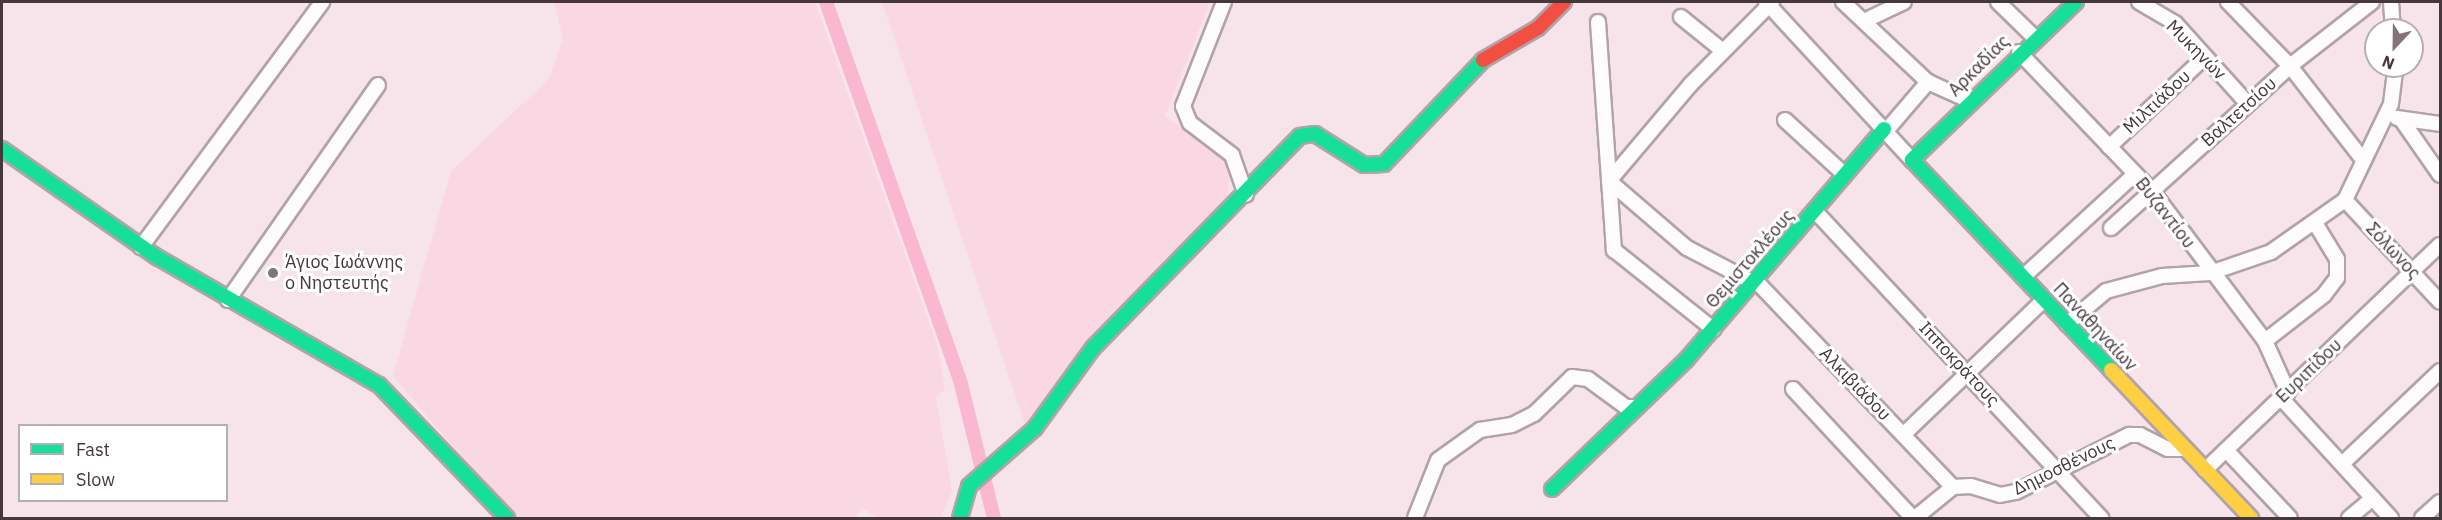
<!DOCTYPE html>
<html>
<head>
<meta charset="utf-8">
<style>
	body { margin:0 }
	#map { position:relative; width:2442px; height:520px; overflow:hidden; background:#f7e4eb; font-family:"IBM Plex Sans",sans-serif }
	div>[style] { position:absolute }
	.built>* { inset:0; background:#f9d8e3 }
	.canal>* { height:14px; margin:-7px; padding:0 7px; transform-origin:7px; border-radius:7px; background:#f9b7d0 }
	.roads { filter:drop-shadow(2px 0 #b1a3a7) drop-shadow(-2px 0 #b1a3a7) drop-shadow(0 2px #b1a3a7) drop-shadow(0 -2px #b1a3a7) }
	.street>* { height:14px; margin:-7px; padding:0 7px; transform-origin:7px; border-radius:7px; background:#fefbfc }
	.fast>* { height:14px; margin:-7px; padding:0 7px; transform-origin:7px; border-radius:7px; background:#16e098 }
	.slow>* { height:14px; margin:-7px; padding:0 7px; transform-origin:7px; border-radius:7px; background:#ffcf43 }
	.jam>* { height:14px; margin:-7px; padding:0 7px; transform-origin:7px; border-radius:7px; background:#f24e42 }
	.dots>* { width:16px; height:16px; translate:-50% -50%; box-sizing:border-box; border:3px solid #fff; border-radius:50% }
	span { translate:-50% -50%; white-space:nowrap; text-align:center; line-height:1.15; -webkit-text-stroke:6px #fff; paint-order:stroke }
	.street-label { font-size:18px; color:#45373c }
	.poi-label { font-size:18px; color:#45373c }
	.left { translate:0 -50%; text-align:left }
	.frame { position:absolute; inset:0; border:3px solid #45373c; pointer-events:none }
	.legend { position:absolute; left:18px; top:424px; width:210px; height:78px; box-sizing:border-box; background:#fff; border:2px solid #b5afb1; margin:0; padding:8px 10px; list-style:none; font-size:18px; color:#45373c }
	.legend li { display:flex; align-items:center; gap:12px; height:30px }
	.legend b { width:30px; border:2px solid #b5afb1 }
	.north { position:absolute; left:2364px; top:18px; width:60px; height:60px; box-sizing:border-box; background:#fff; border:2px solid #b5afb1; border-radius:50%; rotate:202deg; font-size:16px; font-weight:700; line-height:24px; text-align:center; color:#45373c }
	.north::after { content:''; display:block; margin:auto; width:21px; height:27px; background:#837479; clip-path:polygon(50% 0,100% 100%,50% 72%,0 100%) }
</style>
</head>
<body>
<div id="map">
	<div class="built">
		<i style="clip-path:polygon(554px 2px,815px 2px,937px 344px,945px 389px,936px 397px,952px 491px,942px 514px,946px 518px,877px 518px,863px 508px,854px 518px,513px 518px,393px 376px,451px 171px,549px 79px,563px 39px)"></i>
		<i style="clip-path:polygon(882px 2px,1210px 2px,1165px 116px,1223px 155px,1229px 175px,1227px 199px,1026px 427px)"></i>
	</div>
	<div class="canal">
		<i style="left:826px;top:2px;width:405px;rotate:70.5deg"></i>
		<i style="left:961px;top:384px;width:138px;rotate:76.2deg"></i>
	</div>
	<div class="roads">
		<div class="street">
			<i style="left:1224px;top:2px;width:112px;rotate:111.5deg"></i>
			<i style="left:1183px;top:106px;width:18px;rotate:68deg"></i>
			<i style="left:1190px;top:123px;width:53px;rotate:37.3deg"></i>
			<i style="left:1232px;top:155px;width:42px;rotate:70.7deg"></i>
			<i style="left:1766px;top:2px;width:215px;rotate:47.3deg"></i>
			<i style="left:1843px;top:2px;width:117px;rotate:43.3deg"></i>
			<i style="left:1928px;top:82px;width:46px;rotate:24.3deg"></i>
			<i style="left:1998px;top:2px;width:50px;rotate:44.2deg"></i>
			<i style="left:2139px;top:2px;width:42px;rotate:30.3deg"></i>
			<i style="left:2175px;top:23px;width:109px;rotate:48deg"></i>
			<i style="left:2228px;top:2px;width:89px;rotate:45.9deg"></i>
			<i style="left:2290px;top:66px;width:120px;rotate:52.1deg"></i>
			<i style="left:2391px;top:2px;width:28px;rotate:86deg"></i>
			<i style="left:1681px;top:17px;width:54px;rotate:39deg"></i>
			<i style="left:1864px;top:21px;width:44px;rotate:-25.4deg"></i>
			<i style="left:1598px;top:22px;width:229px;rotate:86deg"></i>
			<i style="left:1614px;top:250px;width:127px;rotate:38.6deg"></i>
			<i style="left:2019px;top:52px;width:192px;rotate:46.3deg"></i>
			<i style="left:2152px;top:191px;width:188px;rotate:53deg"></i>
			<i style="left:2265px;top:341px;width:56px;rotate:65.7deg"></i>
			<i style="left:2397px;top:118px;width:43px;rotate:7.9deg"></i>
			<i style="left:2401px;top:119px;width:68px;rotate:55.1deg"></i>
			<i style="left:1785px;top:120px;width:81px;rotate:42.5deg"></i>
			<i style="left:1886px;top:131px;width:65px;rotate:-49.4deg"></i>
			<i style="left:2109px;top:147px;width:132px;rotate:-43.2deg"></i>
			<i style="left:2345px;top:200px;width:139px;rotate:47deg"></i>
			<i style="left:1815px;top:211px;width:420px;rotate:47deg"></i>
			<i style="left:2111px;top:228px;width:241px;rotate:-42.1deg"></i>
			<i style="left:2290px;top:66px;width:104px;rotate:-38deg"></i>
			<i style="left:141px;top:247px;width:305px;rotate:-53.5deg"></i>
			<i style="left:2023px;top:277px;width:152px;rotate:-42.6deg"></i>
			<i style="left:1756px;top:281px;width:285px;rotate:46.3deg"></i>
			<i style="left:1754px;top:283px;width:76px;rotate:-152.4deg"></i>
			<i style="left:1687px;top:248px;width:103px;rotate:-139.3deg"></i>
			<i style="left:1609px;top:181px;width:126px;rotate:-49.8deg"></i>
			<i style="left:1690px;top:85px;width:117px;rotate:-45.3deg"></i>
			<i style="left:228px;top:300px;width:262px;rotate:-55.1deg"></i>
			<i style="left:2067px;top:324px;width:51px;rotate:-40.2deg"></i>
			<i style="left:2106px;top:291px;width:58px;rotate:-15deg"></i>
			<i style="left:2162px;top:276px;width:48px;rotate:-3.6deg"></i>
			<i style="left:2210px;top:273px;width:65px;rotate:-19deg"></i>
			<i style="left:2271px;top:252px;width:90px;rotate:-35.1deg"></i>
			<i style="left:2345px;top:200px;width:106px;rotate:-64.4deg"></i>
			<i style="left:2391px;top:104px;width:38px;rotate:-83deg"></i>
			<i style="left:2265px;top:341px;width:75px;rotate:-37.9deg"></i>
			<i style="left:2324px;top:295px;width:21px;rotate:-53deg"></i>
			<i style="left:2337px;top:278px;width:19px;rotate:-90deg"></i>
			<i style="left:2337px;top:259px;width:42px;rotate:-121.4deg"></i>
			<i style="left:1793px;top:389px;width:176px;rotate:47.1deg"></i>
			<i style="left:2281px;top:398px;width:163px;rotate:47.5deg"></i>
			<i style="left:1903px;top:435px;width:195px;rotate:-43.8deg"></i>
			<i style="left:2226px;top:450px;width:93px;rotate:46.7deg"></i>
			<i style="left:2342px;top:464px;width:135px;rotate:-43.5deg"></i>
			<i style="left:2205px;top:470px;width:325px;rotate:-43.8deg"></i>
			<i style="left:1415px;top:518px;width:62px;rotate:-68.4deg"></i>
			<i style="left:1438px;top:460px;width:52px;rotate:-35.5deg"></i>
			<i style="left:1480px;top:430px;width:32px;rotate:-9deg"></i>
			<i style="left:1512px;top:425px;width:25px;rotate:-27deg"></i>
			<i style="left:1534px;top:414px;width:53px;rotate:-44.2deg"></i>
			<i style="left:1572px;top:377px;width:16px;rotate:7deg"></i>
			<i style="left:1588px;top:379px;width:47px;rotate:36.4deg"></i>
			<i style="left:1626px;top:407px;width:11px"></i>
			<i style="left:1915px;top:518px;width:49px;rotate:-39.2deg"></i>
			<i style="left:1953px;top:487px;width:18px;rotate:-3deg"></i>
			<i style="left:1971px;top:486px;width:30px;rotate:17deg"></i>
			<i style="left:2000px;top:495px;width:16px;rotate:-11deg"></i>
			<i style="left:2016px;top:492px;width:127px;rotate:-26.8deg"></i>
			<i style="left:2129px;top:435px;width:11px"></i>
			<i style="left:2140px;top:435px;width:31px;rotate:27deg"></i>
			<i style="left:2168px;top:449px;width:17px"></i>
			<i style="left:2349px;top:518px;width:31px;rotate:-40deg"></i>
			<i style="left:2422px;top:518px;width:24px;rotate:-42deg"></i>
		</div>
		<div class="fast">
			<i style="left:2076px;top:2px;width:228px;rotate:136.1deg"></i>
			<i style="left:1912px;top:160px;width:289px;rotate:46.5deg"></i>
			<i style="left:2px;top:149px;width:189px;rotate:34.9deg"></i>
			<i style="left:157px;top:257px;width:256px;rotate:30deg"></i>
			<i style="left:379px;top:385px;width:185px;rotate:46.1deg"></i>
			<i style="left:1552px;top:489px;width:187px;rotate:-43.9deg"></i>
			<i style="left:1687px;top:359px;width:303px;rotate:-49.4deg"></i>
			<i style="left:960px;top:518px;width:33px;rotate:-74deg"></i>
			<i style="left:969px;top:486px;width:88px;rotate:-41.3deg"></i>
			<i style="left:1035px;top:428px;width:99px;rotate:-54.1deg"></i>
			<i style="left:1093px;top:348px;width:296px;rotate:-45.7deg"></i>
			<i style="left:1300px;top:136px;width:15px;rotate:-8deg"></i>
			<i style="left:1315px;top:134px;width:58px;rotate:32.3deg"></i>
			<i style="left:1364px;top:165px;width:20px;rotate:-3deg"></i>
			<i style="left:1384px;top:164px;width:144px;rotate:-46.4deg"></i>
		</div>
		<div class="slow">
			<i style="left:2111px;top:370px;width:204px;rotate:46.6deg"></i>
		</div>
		<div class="jam">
			<i style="left:1483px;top:60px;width:64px;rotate:-30.2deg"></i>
			<i style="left:1538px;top:28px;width:37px;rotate:-45deg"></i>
		</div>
	</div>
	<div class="dots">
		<i style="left:273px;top:273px;background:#837479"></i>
	</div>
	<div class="street-label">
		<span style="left:2196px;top:50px;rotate:45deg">Μυκηνών</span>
		<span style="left:1979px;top:66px;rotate:-45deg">Αρκαδίας</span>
		<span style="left:2157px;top:102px;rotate:-43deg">Μιλτιάδου</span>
		<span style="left:2239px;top:112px;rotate:-42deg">Βαλτετσίου</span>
		<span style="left:2165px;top:213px;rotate:52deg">Βυζαντίου</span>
		<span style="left:2393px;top:251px;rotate:47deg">Σόλωνος</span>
		<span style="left:1750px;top:259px;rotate:-49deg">Θεμιστοκλέους</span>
		<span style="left:2095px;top:327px;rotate:47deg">Παναθηναίων</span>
		<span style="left:1959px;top:364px;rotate:47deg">Ιπποκράτους</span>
		<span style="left:2309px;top:371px;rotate:-44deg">Ευριπίδου</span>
		<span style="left:1855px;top:384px;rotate:46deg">Αλκιβιάδου</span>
		<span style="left:2064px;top:466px;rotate:-26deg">Δημοσθένους</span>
	</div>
	<div class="poi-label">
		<span class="left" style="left:285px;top:273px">Άγιος Ιωάννης<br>ο Νηστευτής</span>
	</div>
	<div class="frame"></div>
	<ul class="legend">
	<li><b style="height:8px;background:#16e098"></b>Fast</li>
	<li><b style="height:8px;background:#ffcf43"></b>Slow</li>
	</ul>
	<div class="north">N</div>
</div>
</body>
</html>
